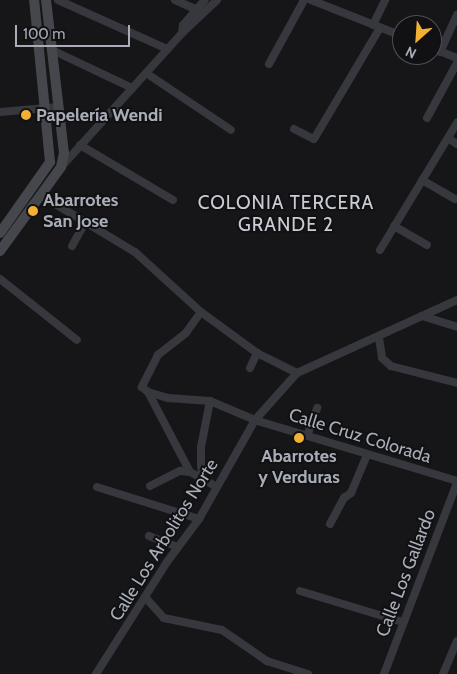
<!DOCTYPE html>
<html>
<head>
<meta charset="utf-8">
<style>
	body { margin:0 }
	#map { position:relative; width:457px; height:674px; overflow:hidden; background:#161618; font-family:Cabin,sans-serif }
	div>[style] { position:absolute }
	.street>* { height:8px; margin:-4px; padding:0 4px; transform-origin:4px; border-radius:4px; background:#37383d }
	.secondary>* { height:10px; margin:-5px; padding:0 5px; transform-origin:5px; border-radius:5px; background:#45474d }
	.dots>* { width:14px; height:14px; translate:-50% -50%; box-sizing:border-box; border:2px solid #111113; border-radius:50% }
	span { translate:-50% -50%; white-space:nowrap; text-align:center; line-height:1.15; -webkit-text-stroke:4px #111113; paint-order:stroke }
	.poi-label { font-size:18px; color:#a8adb8; font-weight:700 }
	.left { translate:0 -50%; text-align:left }
	.street-label { font-size:18px; color:#a8adb8 }
	.neighbourhood-label { font-size:19px; color:#c9ccd4; letter-spacing:1px }
	.north { position:absolute; left:392px; top:15px; width:50px; height:50px; box-sizing:border-box; background:#111113; border:1px solid #4d4f55; border-radius:50%; rotate:206deg; font-size:14px; font-weight:700; line-height:20px; text-align:center; color:#a8adb8 }
	.north::after { content:''; display:block; margin:auto; width:18px; height:22px; background:#f2b134; clip-path:polygon(50% 0,100% 100%,50% 72%,0 100%) }
	.scale { position:absolute; left:15px; top:25px; width:115px; height:22px; box-sizing:border-box; border:2px solid #a8adb8; border-top:0; padding-left:6px; font-size:15px; line-height:18px; white-space:nowrap; color:#a8adb8; -webkit-text-stroke:4px #111113; paint-order:stroke }
</style>
</head>
<body>
<div id="map">
	<div class="street">
		<i style="left:58px;top:0;width:120px;rotate:24.2deg"></i>
		<i style="left:175px;top:0;width:24px;rotate:24deg"></i>
		<i style="left:311px;top:0;width:98px;rotate:21.6deg"></i>
		<i style="left:373px;top:25px;width:28px;rotate:-64deg"></i>
		<i style="left:182px;top:33px;width:8px;rotate:-83deg"></i>
		<i style="left:183px;top:25px;width:33px;rotate:-49deg"></i>
		<i style="left:432px;top:48px;width:27px;rotate:22deg"></i>
		<i style="left:52px;top:50px;width:89px;rotate:25.4deg"></i>
		<i style="left:440px;top:52px;width:41px;rotate:-65.3deg"></i>
		<i style="left:269px;top:64px;width:73px;rotate:-61.3deg"></i>
		<i style="left:146px;top:73px;width:102px;rotate:33.8deg"></i>
		<i style="left:0;top:112px;width:58px;rotate:-4.9deg"></i>
		<i style="left:427px;top:118px;width:63px;rotate:-61.4deg"></i>
		<i style="left:294px;top:129px;width:22px;rotate:27deg"></i>
		<i style="left:314px;top:139px;width:129px;rotate:-59.3deg"></i>
		<i style="left:448px;top:138px;width:11px;rotate:34deg"></i>
		<i style="left:80px;top:145px;width:108px;rotate:30.6deg"></i>
		<i style="left:62px;top:166px;width:179px;rotate:-47.9deg"></i>
		<i style="left:182px;top:33px;width:48px;rotate:-43.3deg"></i>
		<i style="left:422px;top:180px;width:38px;rotate:30deg"></i>
		<i style="left:42px;top:196px;width:109px;rotate:31.1deg"></i>
		<i style="left:135px;top:252px;width:89px;rotate:42.3deg"></i>
		<i style="left:201px;top:312px;width:69px;rotate:36.2deg"></i>
		<i style="left:257px;top:353px;width:45px;rotate:26.6deg"></i>
		<i style="left:394px;top:226px;width:38px;rotate:30deg"></i>
		<i style="left:72px;top:246px;width:26px;rotate:-61deg"></i>
		<i style="left:380px;top:250px;width:149px;rotate:-58.8deg"></i>
		<i style="left:0;top:279px;width:98px;rotate:38.4deg"></i>
		<i style="left:201px;top:312px;width:26px;rotate:126deg"></i>
		<i style="left:186px;top:333px;width:36px;rotate:142deg"></i>
		<i style="left:158px;top:355px;width:36px;rotate:117deg"></i>
		<i style="left:142px;top:387px;width:8px;rotate:40deg"></i>
		<i style="left:148px;top:392px;width:21px;rotate:17deg"></i>
		<i style="left:168px;top:398px;width:42px;rotate:4.1deg"></i>
		<i style="left:210px;top:401px;width:49px;rotate:22.9deg"></i>
		<i style="left:255px;top:420px;width:211px;rotate:16.8deg"></i>
		<i style="left:422px;top:316px;width:37px;rotate:17deg"></i>
		<i style="left:379px;top:338px;width:20px;rotate:81deg"></i>
		<i style="left:382px;top:358px;width:12px;rotate:42deg"></i>
		<i style="left:391px;top:366px;width:68px;rotate:14.4deg"></i>
		<i style="left:250px;top:368px;width:17px;rotate:-65deg"></i>
		<i style="left:148px;top:392px;width:90px;rotate:62.3deg"></i>
		<i style="left:190px;top:472px;width:15px;rotate:28deg"></i>
		<i style="left:210px;top:401px;width:47px;rotate:101.1deg"></i>
		<i style="left:201px;top:447px;width:19px;rotate:90deg"></i>
		<i style="left:201px;top:466px;width:13px;rotate:81deg"></i>
		<i style="left:203px;top:479px;width:16px;rotate:30deg"></i>
		<i style="left:307px;top:436px;width:30px;rotate:-70deg"></i>
		<i style="left:150px;top:486px;width:34px;rotate:-27deg"></i>
		<i style="left:180px;top:471px;width:10px;rotate:6deg"></i>
		<i style="left:97px;top:487px;width:107px;rotate:17.4deg"></i>
		<i style="left:330px;top:524px;width:30px;rotate:-62deg"></i>
		<i style="left:344px;top:498px;width:9px;rotate:-36deg"></i>
		<i style="left:351px;top:493px;width:41px;rotate:-67.2deg"></i>
		<i style="left:149px;top:536px;width:31px;rotate:21deg"></i>
		<i style="left:300px;top:591px;width:108px;rotate:16.8deg"></i>
		<i style="left:145px;top:597px;width:28px;rotate:48deg"></i>
		<i style="left:164px;top:618px;width:59px;rotate:11.7deg"></i>
		<i style="left:222px;top:630px;width:55px;rotate:34.6deg"></i>
		<i style="left:267px;top:661px;width:43px;rotate:17.6deg"></i>
		<i style="left:96px;top:674px;width:133px;rotate:-57.6deg"></i>
		<i style="left:167px;top:562px;width:54px;rotate:-53.3deg"></i>
		<i style="left:199px;top:519px;width:114px;rotate:-60.5deg"></i>
		<i style="left:255px;top:420px;width:63px;rotate:-48.2deg"></i>
		<i style="left:297px;top:373px;width:176px;rotate:-24.5deg"></i>
		<i style="left:384px;top:674px;width:204px;rotate:-69.1deg"></i>
		<i style="left:443px;top:674px;width:36px;rotate:-67deg"></i>
	</div>
	<div class="secondary">
		<i style="left:0;top:233px;width:87px;rotate:-54.8deg"></i>
		<i style="left:50px;top:162px;width:163px;rotate:-95.6deg"></i>
		<i style="left:0;top:251px;width:104px;rotate:-54deg"></i>
		<i style="left:61px;top:167px;width:14px;rotate:-78deg"></i>
		<i style="left:64px;top:153px;width:154px;rotate:-96.7deg"></i>
	</div>
	<div class="dots">
		<i style="left:26px;top:115px;background:#f2b134"></i>
		<i style="left:33px;top:211px;background:#f2b134"></i>
		<i style="left:299px;top:438px;background:#f2b134"></i>
	</div>
	<div class="poi-label">
		<span class="left" style="left:36px;top:115px">Papelería Wendi</span>
		<span class="left" style="left:43px;top:211px">Abarrotes<br>San Jose</span>
		<span style="left:299px;top:467px">Abarrotes<br>y Verduras</span>
	</div>
	<div class="street-label">
		<span style="left:360px;top:436px;rotate:17deg">Calle Cruz Colorada</span>
		<span style="left:164px;top:540px;rotate:-58deg">Calle Los Arbolitos Norte</span>
		<span style="left:406px;top:573px;rotate:-69deg">Calle Los Gallardo</span>
	</div>
	<div class="neighbourhood-label">
		<span style="left:286px;top:214px">COLONIA TERCERA<br>GRANDE 2</span>
	</div>
	<div class="north">N</div>
	<div class="scale">100 m</div>
</div>
</body>
</html>
